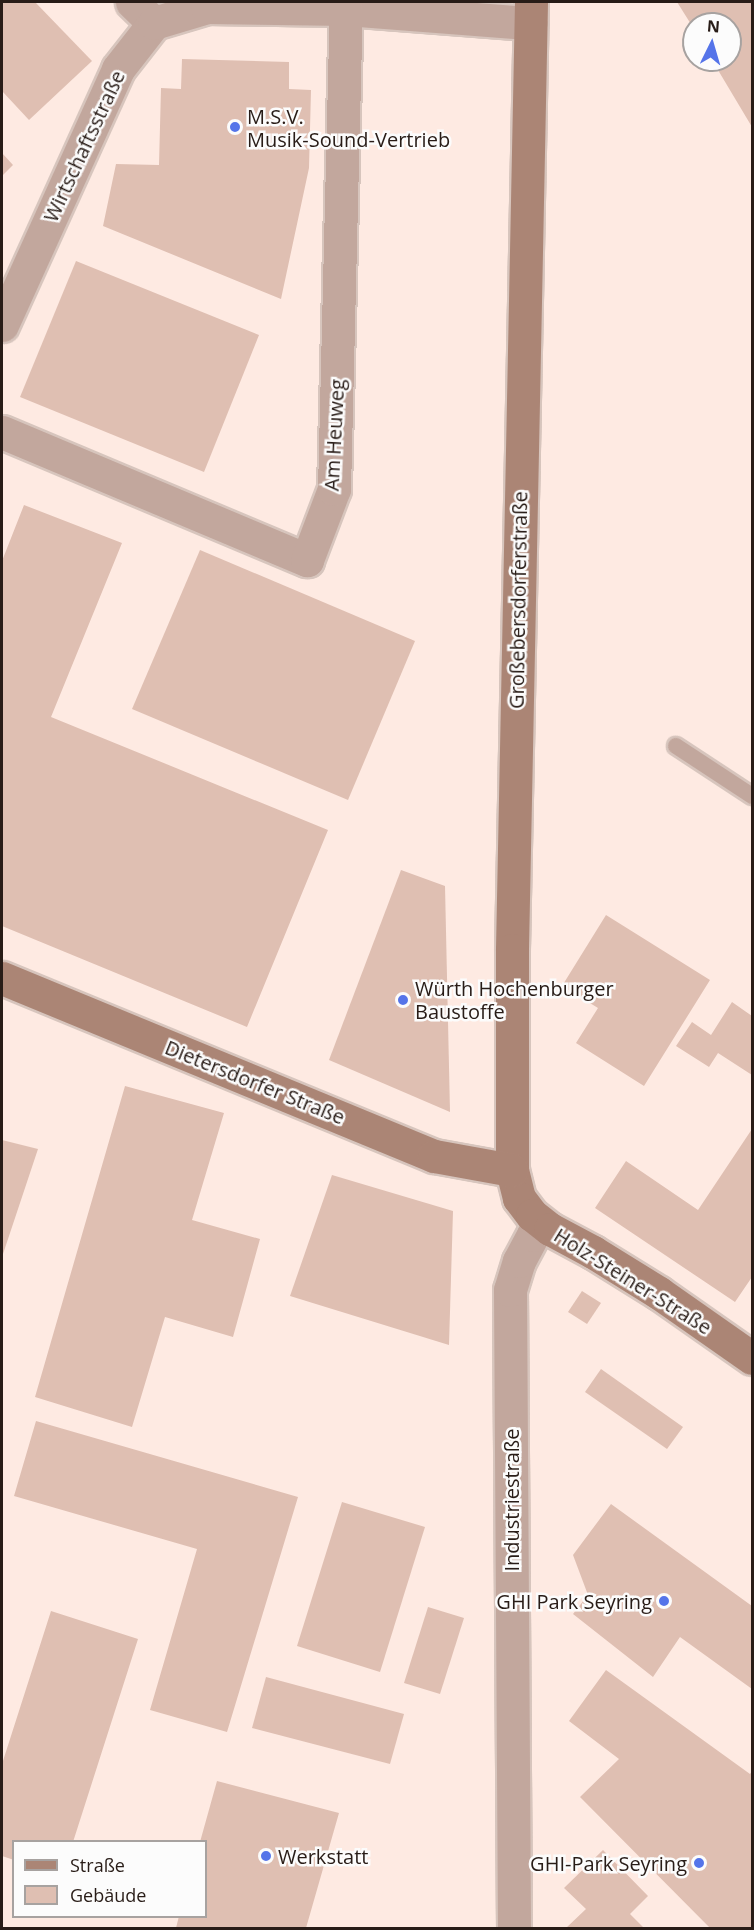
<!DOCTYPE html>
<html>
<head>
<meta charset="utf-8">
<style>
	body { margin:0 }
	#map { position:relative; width:754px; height:1930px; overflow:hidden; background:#feeae2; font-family:"Open Sans",sans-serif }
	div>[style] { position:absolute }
	.building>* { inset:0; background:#dfbfb2 }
	.roads { filter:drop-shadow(2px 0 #d7c5bd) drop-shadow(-2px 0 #d7c5bd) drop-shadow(0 2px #d7c5bd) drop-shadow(0 -2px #d7c5bd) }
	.lane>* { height:16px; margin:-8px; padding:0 8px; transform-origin:8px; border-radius:8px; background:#c2a79d }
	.street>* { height:33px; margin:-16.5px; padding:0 16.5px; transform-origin:16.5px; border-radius:16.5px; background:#c2a79d }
	.secondary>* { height:33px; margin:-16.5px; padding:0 16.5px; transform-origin:16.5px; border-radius:16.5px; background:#ab8575 }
	.dots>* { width:16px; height:16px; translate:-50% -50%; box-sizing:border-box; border:3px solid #fcfcfc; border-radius:50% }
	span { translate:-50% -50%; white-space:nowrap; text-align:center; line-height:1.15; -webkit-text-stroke:5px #fcfcfc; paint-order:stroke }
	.poi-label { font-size:20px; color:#281c17 }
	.left { translate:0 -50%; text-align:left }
	.right { translate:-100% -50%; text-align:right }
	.street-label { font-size:20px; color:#281c17 }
	.frame { position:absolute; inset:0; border:3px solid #281c17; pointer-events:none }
	.legend { position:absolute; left:12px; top:1840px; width:195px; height:78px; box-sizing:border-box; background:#fcfcfc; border:2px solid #a7a2a0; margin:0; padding:8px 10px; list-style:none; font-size:18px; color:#281c17 }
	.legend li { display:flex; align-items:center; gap:12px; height:30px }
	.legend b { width:30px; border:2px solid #a7a2a0 }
	.north { position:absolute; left:682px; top:12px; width:60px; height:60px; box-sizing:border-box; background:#fcfcfc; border:2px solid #a7a2a0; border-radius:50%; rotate:5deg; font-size:16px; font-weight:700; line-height:24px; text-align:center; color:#281c17 }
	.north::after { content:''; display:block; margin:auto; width:21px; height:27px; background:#5574e9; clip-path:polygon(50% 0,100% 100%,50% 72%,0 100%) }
</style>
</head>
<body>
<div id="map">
	<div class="building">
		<i style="clip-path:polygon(2px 2px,35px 2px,92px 61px,29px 120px,2px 91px)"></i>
		<i style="clip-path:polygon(677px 2px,752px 2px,752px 127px,712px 60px,730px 60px,730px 24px,694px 24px,694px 29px)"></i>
		<i style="clip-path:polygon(182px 59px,289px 62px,289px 89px,311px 90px,309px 168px,281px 299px,103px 226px,116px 164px,159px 165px,161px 88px,181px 89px)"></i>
		<i style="clip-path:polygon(2px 153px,13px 165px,2px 176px)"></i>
		<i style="clip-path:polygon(76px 261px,259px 335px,204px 472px,20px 397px)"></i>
		<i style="clip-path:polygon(24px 505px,122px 543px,51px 717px,328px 830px,247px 1027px,2px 926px,2px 561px)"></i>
		<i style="clip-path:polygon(200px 550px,415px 641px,348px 800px,132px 709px)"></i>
		<i style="clip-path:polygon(401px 870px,445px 886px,450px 1112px,329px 1060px)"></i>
		<i style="clip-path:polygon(606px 915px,710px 980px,644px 1086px,576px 1043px,598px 1008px,562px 986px)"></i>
		<i style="clip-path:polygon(732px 1002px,752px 1016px,752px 1075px,718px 1053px,709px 1067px,676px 1046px,692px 1022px,711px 1035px)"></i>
		<i style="clip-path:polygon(125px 1086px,224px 1113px,192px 1220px,260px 1239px,233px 1337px,165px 1317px,132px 1427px,35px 1397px)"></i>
		<i style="clip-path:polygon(752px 1129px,752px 1277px,735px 1302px,595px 1208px,626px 1161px,698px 1210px)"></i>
		<i style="clip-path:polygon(2px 1140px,38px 1149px,2px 1257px)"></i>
		<i style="clip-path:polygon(332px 1175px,453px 1211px,449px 1345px,290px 1296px)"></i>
		<i style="clip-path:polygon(582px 1291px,601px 1303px,587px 1324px,568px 1312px)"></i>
		<i style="clip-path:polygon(601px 1369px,683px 1427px,667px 1449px,585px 1392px)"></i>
		<i style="clip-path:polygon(36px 1421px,298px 1497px,227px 1732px,150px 1710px,197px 1549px,14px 1496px)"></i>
		<i style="clip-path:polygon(342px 1502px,425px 1527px,380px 1672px,297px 1646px)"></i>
		<i style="clip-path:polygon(611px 1504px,752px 1606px,752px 1689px,680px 1637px,653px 1677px,573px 1614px,588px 1595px,573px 1555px)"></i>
		<i style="clip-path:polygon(428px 1607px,464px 1618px,440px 1694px,404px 1683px)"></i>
		<i style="clip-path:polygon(51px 1611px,138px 1639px,73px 1842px,14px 1842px,14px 1860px,2px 1856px,2px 1764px)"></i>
		<i style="clip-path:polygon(606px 1670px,750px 1774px,752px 1771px,752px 1928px,710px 1928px,580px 1797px,619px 1759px,569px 1721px)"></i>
		<i style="clip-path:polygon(266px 1677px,404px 1714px,390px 1764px,252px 1728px)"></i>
		<i style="clip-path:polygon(217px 1781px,339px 1813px,306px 1928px,176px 1928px,179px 1916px,206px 1916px,206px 1842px,200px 1842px)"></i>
		<i style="clip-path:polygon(603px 1850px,648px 1896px,630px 1914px,644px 1928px,566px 1928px,586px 1909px,564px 1888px)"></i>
	</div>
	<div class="roads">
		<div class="lane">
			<i style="left:676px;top:746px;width:91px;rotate:33.3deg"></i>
		</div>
		<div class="street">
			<i style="left:132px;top:2px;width:30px;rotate:44deg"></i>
			<i style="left:2px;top:325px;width:281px;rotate:-65.6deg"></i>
			<i style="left:118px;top:69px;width:58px;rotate:-52deg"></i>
			<i style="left:154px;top:23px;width:55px;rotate:-16.8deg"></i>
			<i style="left:207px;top:7px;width:139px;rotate:0.8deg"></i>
			<i style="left:346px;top:9px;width:185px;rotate:4.4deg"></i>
			<i style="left:2px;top:432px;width:331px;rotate:22.8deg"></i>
			<i style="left:307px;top:560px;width:76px;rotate:-69.2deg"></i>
			<i style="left:334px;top:489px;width:480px;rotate:-88.6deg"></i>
			<i style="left:514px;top:1928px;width:638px;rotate:-90.36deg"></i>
			<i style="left:510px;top:1290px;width:30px;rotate:-73deg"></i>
			<i style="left:519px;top:1261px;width:30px;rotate:-62deg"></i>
			<i style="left:533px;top:1235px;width:14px;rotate:-51deg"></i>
		</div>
		<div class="secondary">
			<i style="left:531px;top:2px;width:948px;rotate:91.15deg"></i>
			<i style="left:512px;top:950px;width:220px;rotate:90deg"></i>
			<i style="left:512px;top:1170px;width:29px;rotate:76deg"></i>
			<i style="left:519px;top:1198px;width:21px;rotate:53deg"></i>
			<i style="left:532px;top:1215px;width:23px;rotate:38deg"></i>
			<i style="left:550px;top:1229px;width:49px;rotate:28.1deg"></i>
			<i style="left:593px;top:1252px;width:78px;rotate:31.8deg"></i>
			<i style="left:659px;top:1293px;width:113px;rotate:35deg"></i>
			<i style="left:2px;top:978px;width:467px;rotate:22.4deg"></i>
			<i style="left:434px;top:1156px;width:79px;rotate:10.2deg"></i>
		</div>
	</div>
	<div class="dots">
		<i style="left:235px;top:127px;background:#5574e9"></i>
		<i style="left:403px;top:1000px;background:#5574e9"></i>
		<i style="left:664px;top:1601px;background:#5574e9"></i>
		<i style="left:266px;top:1856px;background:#5574e9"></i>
		<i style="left:699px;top:1863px;background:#5574e9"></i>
	</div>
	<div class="poi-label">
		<span class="left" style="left:247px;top:128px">M.S.V.<br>Musik-Sound-Vertrieb</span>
		<span class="left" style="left:415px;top:1000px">Würth Hochenburger<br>Baustoffe</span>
		<span class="right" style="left:652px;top:1601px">GHI Park Seyring</span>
		<span class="left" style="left:278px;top:1856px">Werkstatt</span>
		<span class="right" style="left:687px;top:1863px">GHI-Park Seyring</span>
	</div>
	<div class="street-label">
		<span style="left:84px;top:146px;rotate:-65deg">Wirtschaftsstraße</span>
		<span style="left:334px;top:435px;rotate:-87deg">Am Heuweg</span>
		<span style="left:518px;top:600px;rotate:-89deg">Großebersdorferstraße</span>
		<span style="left:255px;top:1082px;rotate:22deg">Dietersdorfer Straße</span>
		<span style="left:633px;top:1281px;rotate:32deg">Holz-Steiner-Straße</span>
		<span style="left:511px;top:1500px;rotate:-90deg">Industriestraße</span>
	</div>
	<div class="frame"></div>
	<ul class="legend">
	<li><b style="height:8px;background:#ab8575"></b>Straße</li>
	<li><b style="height:16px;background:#dfbfb2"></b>Gebäude</li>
	</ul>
	<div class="north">N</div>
</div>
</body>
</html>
